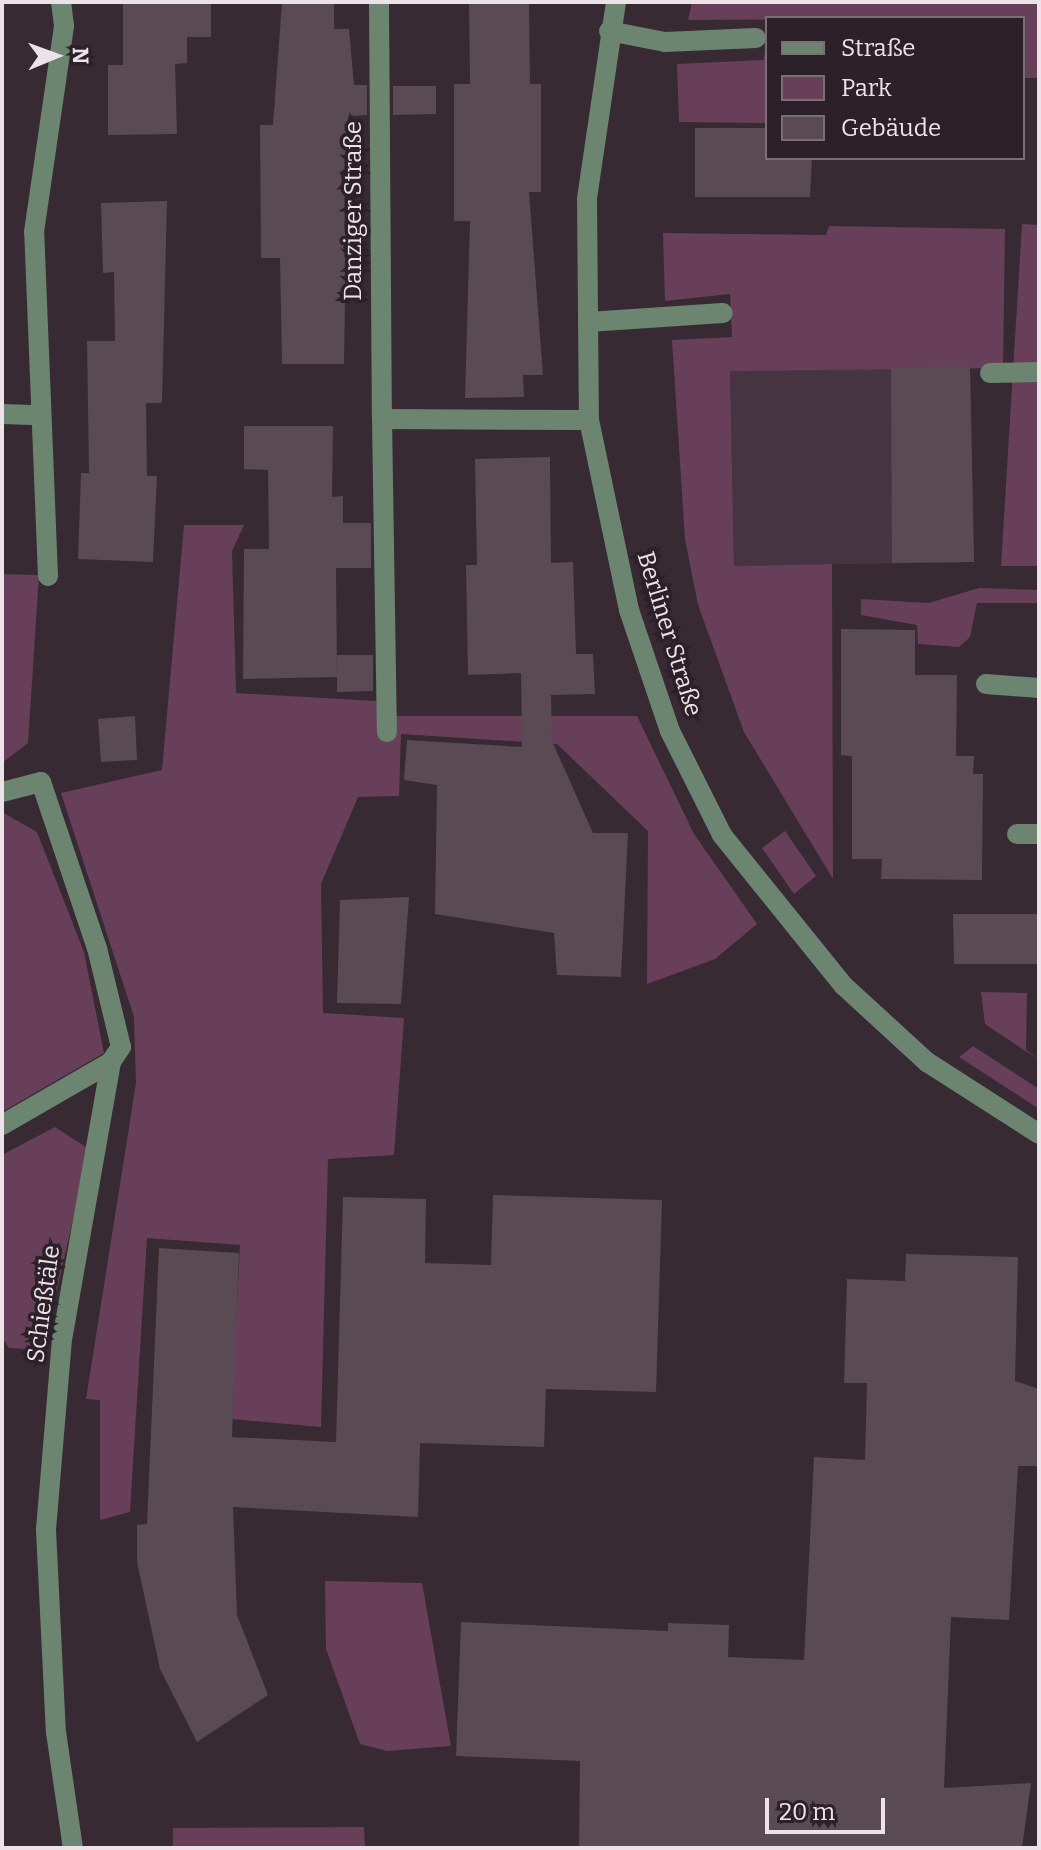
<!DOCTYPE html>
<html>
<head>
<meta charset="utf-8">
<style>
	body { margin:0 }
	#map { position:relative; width:1041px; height:1850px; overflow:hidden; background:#372a33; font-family:Bitter,serif }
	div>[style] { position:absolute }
	.built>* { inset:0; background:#473441 }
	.green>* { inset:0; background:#673f59 }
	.building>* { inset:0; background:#594a53 }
	.minor>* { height:20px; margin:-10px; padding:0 10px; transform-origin:10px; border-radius:10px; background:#6c8571 }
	span { translate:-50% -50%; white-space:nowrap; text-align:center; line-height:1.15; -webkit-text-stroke:7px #2d2129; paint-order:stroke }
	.street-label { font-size:24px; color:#ece3e8 }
	.frame { position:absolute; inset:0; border:4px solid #ece3e8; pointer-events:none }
	.legend { position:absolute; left:765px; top:16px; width:260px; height:144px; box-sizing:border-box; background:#2d2129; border:2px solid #796f75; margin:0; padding:10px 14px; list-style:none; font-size:24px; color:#ece3e8 }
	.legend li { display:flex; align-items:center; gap:16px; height:40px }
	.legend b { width:40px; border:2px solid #796f75 }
	.north { position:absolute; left:16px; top:16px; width:80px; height:80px; -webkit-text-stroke:6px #2d2129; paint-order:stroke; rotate:89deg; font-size:22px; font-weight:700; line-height:32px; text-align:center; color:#ece3e8 }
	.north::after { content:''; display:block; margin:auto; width:28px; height:36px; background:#ece3e8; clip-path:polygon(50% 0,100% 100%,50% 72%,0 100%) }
	.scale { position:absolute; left:765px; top:1798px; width:120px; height:36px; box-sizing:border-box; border:4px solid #ece3e8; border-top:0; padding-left:10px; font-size:24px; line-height:28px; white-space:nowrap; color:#ece3e8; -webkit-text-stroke:6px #2d2129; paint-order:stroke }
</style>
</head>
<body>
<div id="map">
	<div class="built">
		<i style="clip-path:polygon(970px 366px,974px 562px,734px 566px,730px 370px)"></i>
	</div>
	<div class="green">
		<i style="clip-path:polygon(692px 2px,1039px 2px,1039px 78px,1023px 78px,1023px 18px,688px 20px)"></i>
		<i style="clip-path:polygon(767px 20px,767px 123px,679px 122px,677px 64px,764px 60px)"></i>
		<i style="clip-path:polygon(1022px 224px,1039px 225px,1039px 566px,1001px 566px)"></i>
		<i style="clip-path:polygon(829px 226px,1005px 229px,1003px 368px,730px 371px,734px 566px,832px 564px,833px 879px,744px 732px,698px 605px,685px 539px,672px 340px,732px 337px,730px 294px,665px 301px,663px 233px,826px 235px)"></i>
		<i style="clip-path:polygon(184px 525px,244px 525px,232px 551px,236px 693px,376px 701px,382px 716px,637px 716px,694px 834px,757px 924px,715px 959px,647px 984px,648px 831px,557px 744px,401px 734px,399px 796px,358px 797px,321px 884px,323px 1013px,404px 1018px,394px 1155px,328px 1159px,321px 1427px,231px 1419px,240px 1245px,147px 1238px,130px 1512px,100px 1520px,100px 1400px,86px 1399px,136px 1083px,134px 1017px,61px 793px,162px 770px)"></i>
		<i style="clip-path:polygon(2px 574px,39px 575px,28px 743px,2px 763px)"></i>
		<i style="clip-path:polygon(979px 588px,1039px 590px,1039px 603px,977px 603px,970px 637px,959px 647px,918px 644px,917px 625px,861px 615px,861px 599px,929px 603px)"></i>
		<i style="clip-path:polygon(2px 812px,37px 832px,84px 952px,104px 1053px,2px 1112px)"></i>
		<i style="clip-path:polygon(785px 831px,816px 876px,794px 894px,762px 848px)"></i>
		<i style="clip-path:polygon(981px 992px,1027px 993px,1026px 1050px,1039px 1060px,985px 1024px)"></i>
		<i style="clip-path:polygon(973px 1046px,1039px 1089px,1039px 1109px,959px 1057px)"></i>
		<i style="clip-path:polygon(55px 1127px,89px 1149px,46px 1338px,26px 1349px,9px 1348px,2px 1338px,2px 1155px)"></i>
		<i style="clip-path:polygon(325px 1581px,422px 1583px,451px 1746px,387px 1751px,360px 1744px,326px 1649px)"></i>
		<i style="clip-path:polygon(364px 1827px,365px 1848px,173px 1848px,173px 1828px)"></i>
	</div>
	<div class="building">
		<i style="clip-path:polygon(123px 2px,211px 2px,211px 37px,187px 37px,187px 63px,175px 64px,177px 134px,108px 135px,108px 65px,123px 65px)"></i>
		<i style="clip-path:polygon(282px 2px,334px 2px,334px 29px,349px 29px,354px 85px,367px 85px,367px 115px,348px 116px,344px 364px,282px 364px,280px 258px,261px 258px,260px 125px,273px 125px)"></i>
		<i style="clip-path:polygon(469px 2px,529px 2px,530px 84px,541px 84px,541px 192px,529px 192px,543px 375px,523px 375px,524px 397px,465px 398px,470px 221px,454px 221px,454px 84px,470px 84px)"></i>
		<i style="clip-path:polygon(393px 86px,436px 86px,436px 114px,393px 115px)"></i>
		<i style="clip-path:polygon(695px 128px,767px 128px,767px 158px,812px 158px,810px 197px,695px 197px)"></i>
		<i style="clip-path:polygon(167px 201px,162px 403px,146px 403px,147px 476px,157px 476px,153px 562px,78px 559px,81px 473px,89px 473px,87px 341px,115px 341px,114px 272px,103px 273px,101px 203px)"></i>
		<i style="clip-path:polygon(970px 366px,974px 562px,892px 563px,891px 367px)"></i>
		<i style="clip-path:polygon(244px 426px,333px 426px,332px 497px,343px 496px,343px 523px,371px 523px,371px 568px,336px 568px,337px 677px,243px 679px,244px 549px,269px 549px,268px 470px,244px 469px)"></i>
		<i style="clip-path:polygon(550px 457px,551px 563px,573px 562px,576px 654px,593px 654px,595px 694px,551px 695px,552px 741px,593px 833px,628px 833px,621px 977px,557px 975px,554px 933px,435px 914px,437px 785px,404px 780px,407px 740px,522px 747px,521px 673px,468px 675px,466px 565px,477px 565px,475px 459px)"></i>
		<i style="clip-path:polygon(841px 629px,915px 630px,915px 675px,957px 675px,956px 756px,974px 756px,973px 774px,983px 774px,982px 880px,881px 879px,882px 859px,852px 859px,852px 756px,841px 755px)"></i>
		<i style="clip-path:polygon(337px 655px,373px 655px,373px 691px,337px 692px)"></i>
		<i style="clip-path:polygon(135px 716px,137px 760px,101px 762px,98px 719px)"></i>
		<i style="clip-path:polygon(409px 897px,401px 1004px,337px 1003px,340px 900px)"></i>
		<i style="clip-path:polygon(953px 914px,1039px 914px,1039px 964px,954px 964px)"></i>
		<i style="clip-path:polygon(493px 1195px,662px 1200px,656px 1392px,546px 1389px,544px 1447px,420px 1443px,418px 1517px,233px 1507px,237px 1615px,268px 1695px,197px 1742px,160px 1669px,137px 1562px,137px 1525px,147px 1524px,159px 1248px,239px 1253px,232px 1437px,336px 1442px,343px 1197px,426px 1199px,425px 1263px,491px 1265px)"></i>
		<i style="clip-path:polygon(906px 1254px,1018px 1257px,1015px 1381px,1039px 1389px,1039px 1466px,1018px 1466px,1009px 1620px,951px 1617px,944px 1788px,1031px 1783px,1022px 1848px,579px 1848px,580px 1761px,456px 1756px,461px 1622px,668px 1631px,668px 1623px,729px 1625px,728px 1657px,804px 1660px,814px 1457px,865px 1460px,867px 1383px,844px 1383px,847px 1279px,905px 1281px)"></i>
	</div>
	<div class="minor">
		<i style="left:379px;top:2px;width:417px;rotate:89.6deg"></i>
		<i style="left:382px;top:419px;width:207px;rotate:0.3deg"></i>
		<i style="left:616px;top:2px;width:199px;rotate:98.4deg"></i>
		<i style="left:587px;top:199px;width:221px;rotate:89.5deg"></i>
		<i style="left:589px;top:420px;width:194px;rotate:78.1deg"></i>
		<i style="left:629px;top:610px;width:128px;rotate:71.3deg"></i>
		<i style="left:670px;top:731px;width:116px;rotate:63.4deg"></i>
		<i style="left:722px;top:835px;width:194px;rotate:51.1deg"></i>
		<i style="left:844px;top:986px;width:113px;rotate:42.5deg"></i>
		<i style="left:927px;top:1062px;width:133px;rotate:32.7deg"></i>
		<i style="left:609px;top:31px;width:57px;rotate:11.1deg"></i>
		<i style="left:665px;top:42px;width:91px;rotate:-2.5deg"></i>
		<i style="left:588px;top:322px;width:135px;rotate:-3.8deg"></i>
		<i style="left:990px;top:373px;width:49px;rotate:-1.2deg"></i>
		<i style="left:2px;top:414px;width:38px;rotate:2deg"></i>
		<i style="left:382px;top:419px;width:313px;rotate:89.1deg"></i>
		<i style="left:48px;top:576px;width:344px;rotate:-92.3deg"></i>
		<i style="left:34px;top:232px;width:208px;rotate:-81.7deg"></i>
		<i style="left:64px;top:26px;width:24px;rotate:-97deg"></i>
		<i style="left:986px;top:684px;width:53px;rotate:4.3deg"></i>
		<i style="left:2px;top:792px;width:40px;rotate:-14.4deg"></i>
		<i style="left:41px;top:782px;width:175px;rotate:71.4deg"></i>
		<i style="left:97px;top:948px;width:102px;rotate:76.4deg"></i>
		<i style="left:121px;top:1047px;width:18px;rotate:124deg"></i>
		<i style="left:111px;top:1062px;width:281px;rotate:100deg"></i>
		<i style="left:62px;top:1339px;width:192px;rotate:94.8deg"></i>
		<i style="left:46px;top:1530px;width:202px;rotate:87.2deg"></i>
		<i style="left:56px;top:1732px;width:117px;rotate:81.7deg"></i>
		<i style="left:1017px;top:834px;width:22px"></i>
		<i style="left:2px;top:1125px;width:126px;rotate:-30deg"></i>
	</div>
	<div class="street-label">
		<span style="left:354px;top:211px;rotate:-90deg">Danziger Straße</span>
		<span style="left:669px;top:634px;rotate:73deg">Berliner Straße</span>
		<span style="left:44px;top:1304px;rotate:-82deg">Schießtäle</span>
	</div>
	<div class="frame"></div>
	<ul class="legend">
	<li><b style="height:10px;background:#6c8571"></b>Straße</li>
	<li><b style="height:22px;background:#673f59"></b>Park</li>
	<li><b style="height:22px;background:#594a53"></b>Gebäude</li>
	</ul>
	<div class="north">N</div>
	<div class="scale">20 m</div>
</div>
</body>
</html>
